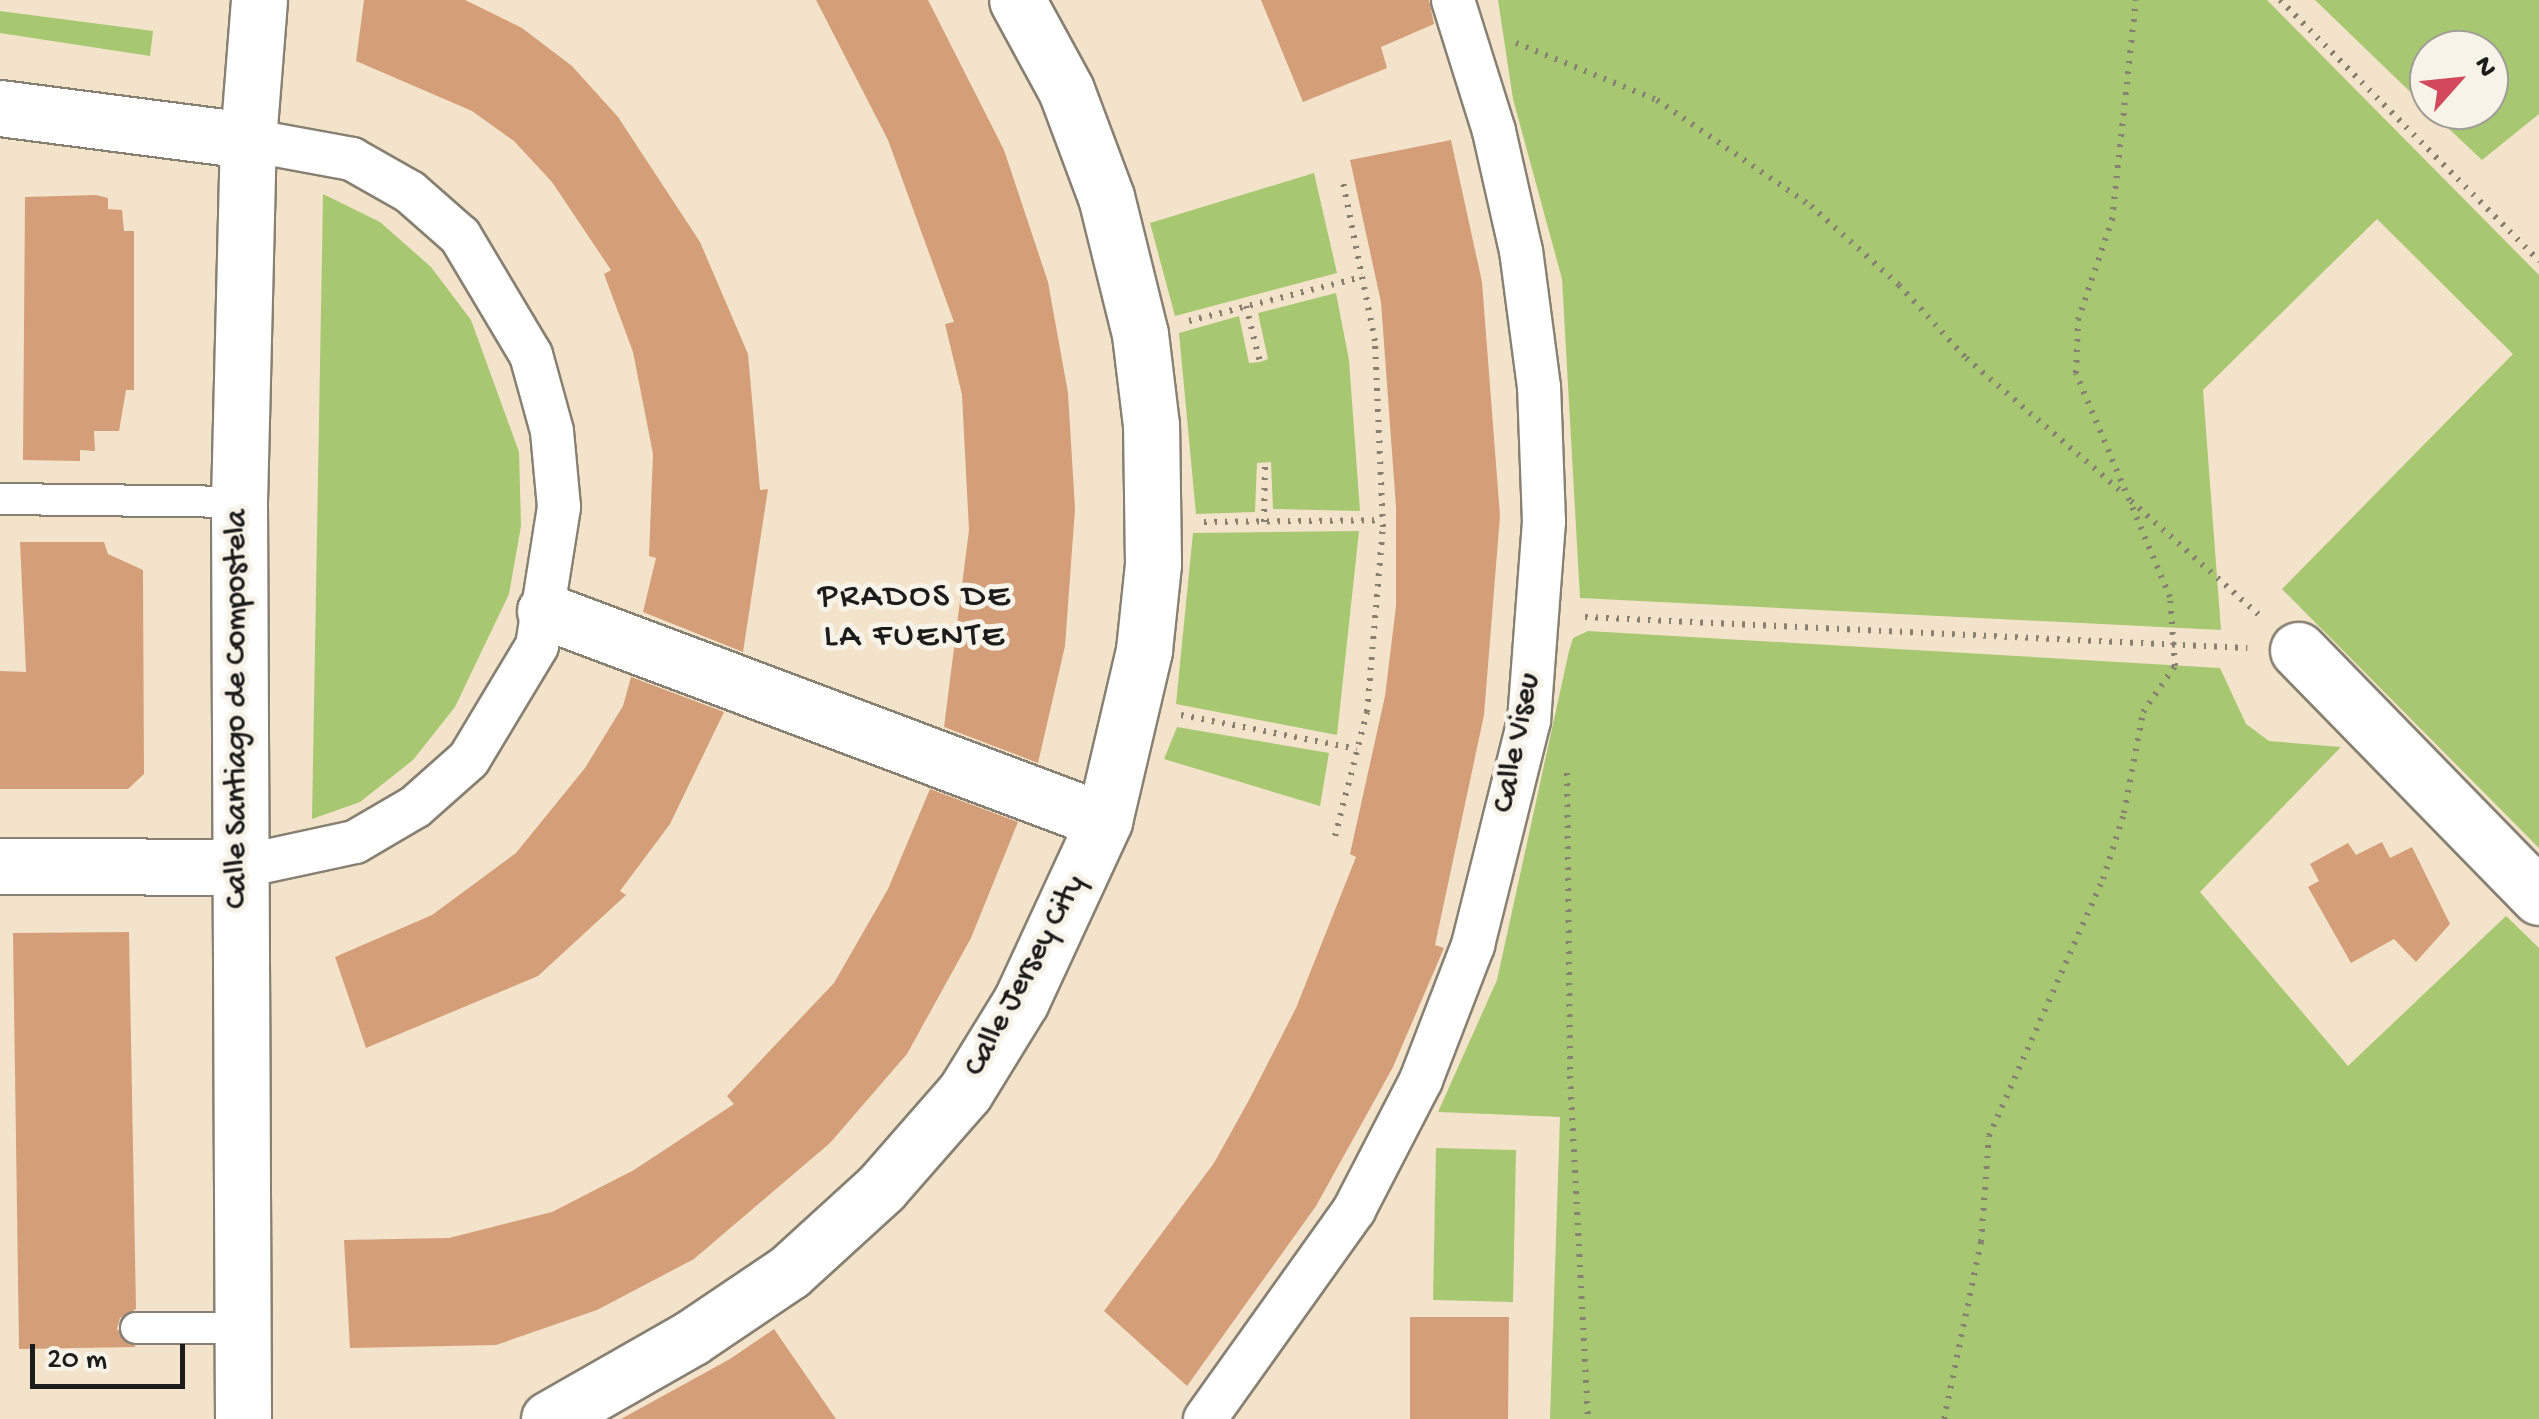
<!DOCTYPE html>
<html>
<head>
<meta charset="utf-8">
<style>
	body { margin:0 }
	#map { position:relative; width:2539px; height:1419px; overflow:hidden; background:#f3e3ca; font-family:"Gochi Hand",sans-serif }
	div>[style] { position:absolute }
	.green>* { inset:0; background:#a7c871 }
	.building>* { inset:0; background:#d49e78 }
	.path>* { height:6px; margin-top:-3px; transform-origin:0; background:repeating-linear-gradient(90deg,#888073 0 2.5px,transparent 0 10.5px) }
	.roads { filter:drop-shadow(2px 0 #888073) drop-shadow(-2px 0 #888073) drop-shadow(0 2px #888073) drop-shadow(0 -2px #888073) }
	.service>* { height:30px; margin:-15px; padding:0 15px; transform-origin:15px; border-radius:15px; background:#fff }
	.pedestrian>* { height:42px; margin:-21px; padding:0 21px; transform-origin:21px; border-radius:21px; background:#fff }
	.minor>* { height:55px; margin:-27.5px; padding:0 27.5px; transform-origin:27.5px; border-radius:27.5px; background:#fff }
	span { translate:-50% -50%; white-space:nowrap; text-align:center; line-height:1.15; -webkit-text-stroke:10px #f7f3e8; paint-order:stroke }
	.street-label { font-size:32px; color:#1c1c1c }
	.neighbourhood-label { font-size:35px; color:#1c1c1c; letter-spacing:2.5px }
	.north { position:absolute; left:2409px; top:30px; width:100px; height:100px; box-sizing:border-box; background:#f7f3e8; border:2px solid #9f9d96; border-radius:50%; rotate:63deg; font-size:28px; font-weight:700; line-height:40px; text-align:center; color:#1c1c1c }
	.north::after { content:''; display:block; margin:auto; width:35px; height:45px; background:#d1495b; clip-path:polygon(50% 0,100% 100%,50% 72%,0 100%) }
	.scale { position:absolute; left:30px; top:1344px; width:155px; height:45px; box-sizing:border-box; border:5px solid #1c1c1c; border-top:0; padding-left:12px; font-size:30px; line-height:35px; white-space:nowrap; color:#1c1c1c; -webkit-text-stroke:8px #f7f3e8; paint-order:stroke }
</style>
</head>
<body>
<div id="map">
	<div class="green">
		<i style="clip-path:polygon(1498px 0,2267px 0,2539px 275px,2539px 848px,2282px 589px,2513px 354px,2377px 219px,2203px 390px,2221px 630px,1580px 598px,1562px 279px,1513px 99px)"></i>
		<i style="clip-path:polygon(2315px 0,2539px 0,2539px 114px,2482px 160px,2429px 110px,2489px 110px,2489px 50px,2429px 50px,2429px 110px)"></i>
		<i style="clip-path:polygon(0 11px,153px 31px,150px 56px,0 33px)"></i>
		<i style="clip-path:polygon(1314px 173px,1337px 273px,1175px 316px,1150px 223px)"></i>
		<i style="clip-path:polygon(323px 194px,380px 222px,431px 267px,471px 320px,519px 452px,521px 526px,509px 594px,455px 707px,413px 760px,360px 802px,312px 819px)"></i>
		<i style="clip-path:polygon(1336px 293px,1349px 360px,1360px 511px,1273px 509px,1271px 462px,1257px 463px,1255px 512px,1196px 514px,1179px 333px,1239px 316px,1249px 363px,1260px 362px,1268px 359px,1258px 313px)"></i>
		<i style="clip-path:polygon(1359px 531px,1337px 735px,1176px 704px,1193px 533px)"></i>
		<i style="clip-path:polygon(1588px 631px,2220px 668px,2246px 724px,2269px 741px,2341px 747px,2200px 892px,2348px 1066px,2506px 916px,2539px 948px,2539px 1419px,1550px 1419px,1560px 1117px,1438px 1112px,1497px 980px,1569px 651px,1573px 638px)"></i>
		<i style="clip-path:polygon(1177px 727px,1329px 753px,1320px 806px,1164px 759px)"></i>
		<i style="clip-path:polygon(1436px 1148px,1516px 1150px,1513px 1302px,1433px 1300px)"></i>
	</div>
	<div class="building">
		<i style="clip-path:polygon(364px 0,465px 0,522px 28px,572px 66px,618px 117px,700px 242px,748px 354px,760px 490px,768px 489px,743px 652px,643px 612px,656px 558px,649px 556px,653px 454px,633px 352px,604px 274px,611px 270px,552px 182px,514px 141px,472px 111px,356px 61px)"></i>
		<i style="clip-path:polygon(816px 0,928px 0,1004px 150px,1048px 282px,1068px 393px,1075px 509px,1065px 646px,1038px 763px,944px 727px,969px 530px,962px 395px,945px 324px,954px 322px,888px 140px)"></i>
		<i style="clip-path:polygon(1261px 0,1429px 0,1434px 24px,1381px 47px,1387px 68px,1303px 102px)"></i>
		<i style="clip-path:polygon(1451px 140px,1482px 282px,1500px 516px,1484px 715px,1435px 945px,1444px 948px,1393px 1067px,1316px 1206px,1187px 1386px,1104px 1311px,1214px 1163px,1249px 1100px,1296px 1008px,1356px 857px,1350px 854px,1385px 696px,1396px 606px,1396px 507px,1381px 302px,1350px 160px)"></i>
		<i style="clip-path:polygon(96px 195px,108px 198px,108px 209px,122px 210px,124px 231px,134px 231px,134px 390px,126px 390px,119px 431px,94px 431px,95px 451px,80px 450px,80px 461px,23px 460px,25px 197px)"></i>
		<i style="clip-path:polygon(20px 542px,104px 542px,108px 554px,143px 570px,144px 774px,128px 789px,0 789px,0 671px,26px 672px)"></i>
		<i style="clip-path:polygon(631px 677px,724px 712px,670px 824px,620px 891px,626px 895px,538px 976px,366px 1048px,335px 957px,432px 915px,516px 853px,585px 768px,623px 706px)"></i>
		<i style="clip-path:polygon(930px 789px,1018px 822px,971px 938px,907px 1054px,830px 1143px,694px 1259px,597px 1310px,496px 1345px,350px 1348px,344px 1240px,449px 1238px,552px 1212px,634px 1170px,734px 1104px,727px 1096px,834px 983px,888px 889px)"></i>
		<i style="clip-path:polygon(2382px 842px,2390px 858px,2412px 847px,2450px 924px,2416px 962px,2394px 939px,2351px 963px,2308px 887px,2319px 881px,2310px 864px,2348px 843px,2356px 855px)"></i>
		<i style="clip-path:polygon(129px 932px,136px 1309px,120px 1318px,117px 1329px,136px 1347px,19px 1349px,13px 933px)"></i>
		<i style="clip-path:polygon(1410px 1317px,1509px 1317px,1508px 1419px,1410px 1419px)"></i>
		<i style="clip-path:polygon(774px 1329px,836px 1419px,621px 1419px,730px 1359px)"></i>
	</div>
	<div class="path">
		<i style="left:2280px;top:0;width:368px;rotate:45.2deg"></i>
		<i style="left:1516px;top:43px;width:152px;rotate:22deg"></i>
		<i style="left:1657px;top:100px;width:187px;rotate:34.5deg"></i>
		<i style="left:1811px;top:206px;width:118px;rotate:41.9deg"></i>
		<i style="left:1899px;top:285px;width:99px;rotate:47.5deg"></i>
		<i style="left:1966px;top:358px;width:206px;rotate:40.7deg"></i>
		<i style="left:1246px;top:306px;width:58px;rotate:76deg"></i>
		<i style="left:1189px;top:321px;width:179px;rotate:-14.3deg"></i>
		<i style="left:2131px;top:501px;width:173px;rotate:41.7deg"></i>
		<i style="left:1204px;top:522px;width:178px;rotate:-0.6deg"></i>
		<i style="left:1264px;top:522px;width:59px;rotate:-89deg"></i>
		<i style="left:1585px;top:617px;width:663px;rotate:2.68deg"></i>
		<i style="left:1181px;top:715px;width:179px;rotate:10.9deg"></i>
		<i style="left:1567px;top:773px;width:303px;rotate:89.4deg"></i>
		<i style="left:1570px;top:1076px;width:343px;rotate:87deg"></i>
		<i style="left:1335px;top:836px;width:128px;rotate:-75.5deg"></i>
		<i style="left:1367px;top:712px;width:186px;rotate:-85.1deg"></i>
		<i style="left:1383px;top:527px;width:186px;rotate:-92.5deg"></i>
		<i style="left:1375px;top:341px;width:162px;rotate:-101.4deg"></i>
		<i style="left:1944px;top:1419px;width:181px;rotate:-78.2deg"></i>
		<i style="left:1981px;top:1242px;width:106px;rotate:-85.7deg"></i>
		<i style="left:1989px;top:1136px;width:281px;rotate:-66.1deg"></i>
		<i style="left:2103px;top:879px;width:69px;rotate:-72.3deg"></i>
		<i style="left:2124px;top:813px;width:103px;rotate:-79.3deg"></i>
		<i style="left:2143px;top:712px;width:56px;rotate:-55.2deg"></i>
		<i style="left:2175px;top:666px;width:69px;rotate:-94.1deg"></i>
		<i style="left:2170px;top:597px;width:243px;rotate:-112.8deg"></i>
		<i style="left:2076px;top:373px;width:53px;rotate:-87.8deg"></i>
		<i style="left:2078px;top:320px;width:106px;rotate:-71.2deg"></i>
		<i style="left:2112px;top:220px;width:221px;rotate:-83.8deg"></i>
	</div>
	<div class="roads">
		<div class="service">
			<i style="left:0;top:499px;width:239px;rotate:0.7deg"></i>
			<i style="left:136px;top:1328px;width:106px"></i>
		</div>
		<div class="pedestrian">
			<i style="left:239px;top:867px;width:119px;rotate:-12.2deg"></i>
			<i style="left:355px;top:842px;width:69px;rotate:-30.3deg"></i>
			<i style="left:415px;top:807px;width:72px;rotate:-41.6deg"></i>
			<i style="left:469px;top:759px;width:132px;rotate:-59deg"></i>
			<i style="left:537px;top:646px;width:141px;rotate:-81deg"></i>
			<i style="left:559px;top:507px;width:76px;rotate:-95.3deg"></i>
			<i style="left:552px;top:431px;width:79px;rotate:-105.4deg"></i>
			<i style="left:531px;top:355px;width:139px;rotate:-120.8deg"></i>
			<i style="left:460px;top:236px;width:67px;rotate:-138.7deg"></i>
			<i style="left:410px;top:192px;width:67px;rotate:-150.4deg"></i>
			<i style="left:352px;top:159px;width:106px;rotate:-169.6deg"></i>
			<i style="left:1205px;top:1419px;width:257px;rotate:-54.5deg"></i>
			<i style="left:1354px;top:1210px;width:146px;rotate:-62.7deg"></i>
			<i style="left:1421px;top:1080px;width:145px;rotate:-68.9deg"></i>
			<i style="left:1473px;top:945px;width:231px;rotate:-76deg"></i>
			<i style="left:1529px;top:721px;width:200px;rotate:-85.7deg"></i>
			<i style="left:1544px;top:522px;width:135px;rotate:-92.1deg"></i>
			<i style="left:1539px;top:387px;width:137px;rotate:-97.5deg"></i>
			<i style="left:1521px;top:251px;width:123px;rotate:-102.7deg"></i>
			<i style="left:1494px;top:131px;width:137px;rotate:-107.4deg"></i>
		</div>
		<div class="minor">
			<i style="left:0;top:108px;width:250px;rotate:7.4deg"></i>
			<i style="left:545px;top:611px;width:597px;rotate:20.59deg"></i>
			<i style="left:2298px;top:650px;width:345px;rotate:45.7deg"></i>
			<i style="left:0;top:866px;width:239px;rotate:0.2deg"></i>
			<i style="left:243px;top:1419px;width:917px;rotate:-90.25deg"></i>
			<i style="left:239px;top:502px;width:362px;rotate:-88.6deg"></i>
			<i style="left:248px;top:140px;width:140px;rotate:-85.5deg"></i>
			<i style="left:549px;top:1419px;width:163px;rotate:-29.7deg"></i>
			<i style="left:691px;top:1338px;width:118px;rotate:-34deg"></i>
			<i style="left:789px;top:1272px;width:125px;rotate:-42.4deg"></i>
			<i style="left:881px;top:1188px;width:128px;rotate:-48.8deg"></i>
			<i style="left:965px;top:1092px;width:107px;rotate:-58.4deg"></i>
			<i style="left:1021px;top:1001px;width:198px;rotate:-65.2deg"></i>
			<i style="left:1104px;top:821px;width:176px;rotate:-76.8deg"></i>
			<i style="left:1144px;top:650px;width:86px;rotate:-84deg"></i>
			<i style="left:1153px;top:564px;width:139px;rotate:-90.8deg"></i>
			<i style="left:1151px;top:425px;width:92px;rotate:-96.9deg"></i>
			<i style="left:1140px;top:334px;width:141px;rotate:-103.9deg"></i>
			<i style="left:1106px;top:197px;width:114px;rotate:-110.5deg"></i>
			<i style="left:1066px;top:90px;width:102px;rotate:-118.6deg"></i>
		</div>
	</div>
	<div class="street-label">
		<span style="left:238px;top:709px;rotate:-90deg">Calle Santiago de Compostela</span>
		<span style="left:1518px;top:743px;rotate:-79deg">Calle Viseu</span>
		<span style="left:1026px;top:976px;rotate:-62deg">Calle Jersey City</span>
	</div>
	<div class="neighbourhood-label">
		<span style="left:915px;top:618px">PRADOS DE<br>LA FUENTE</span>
	</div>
	<div class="north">N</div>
	<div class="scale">20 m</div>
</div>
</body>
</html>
